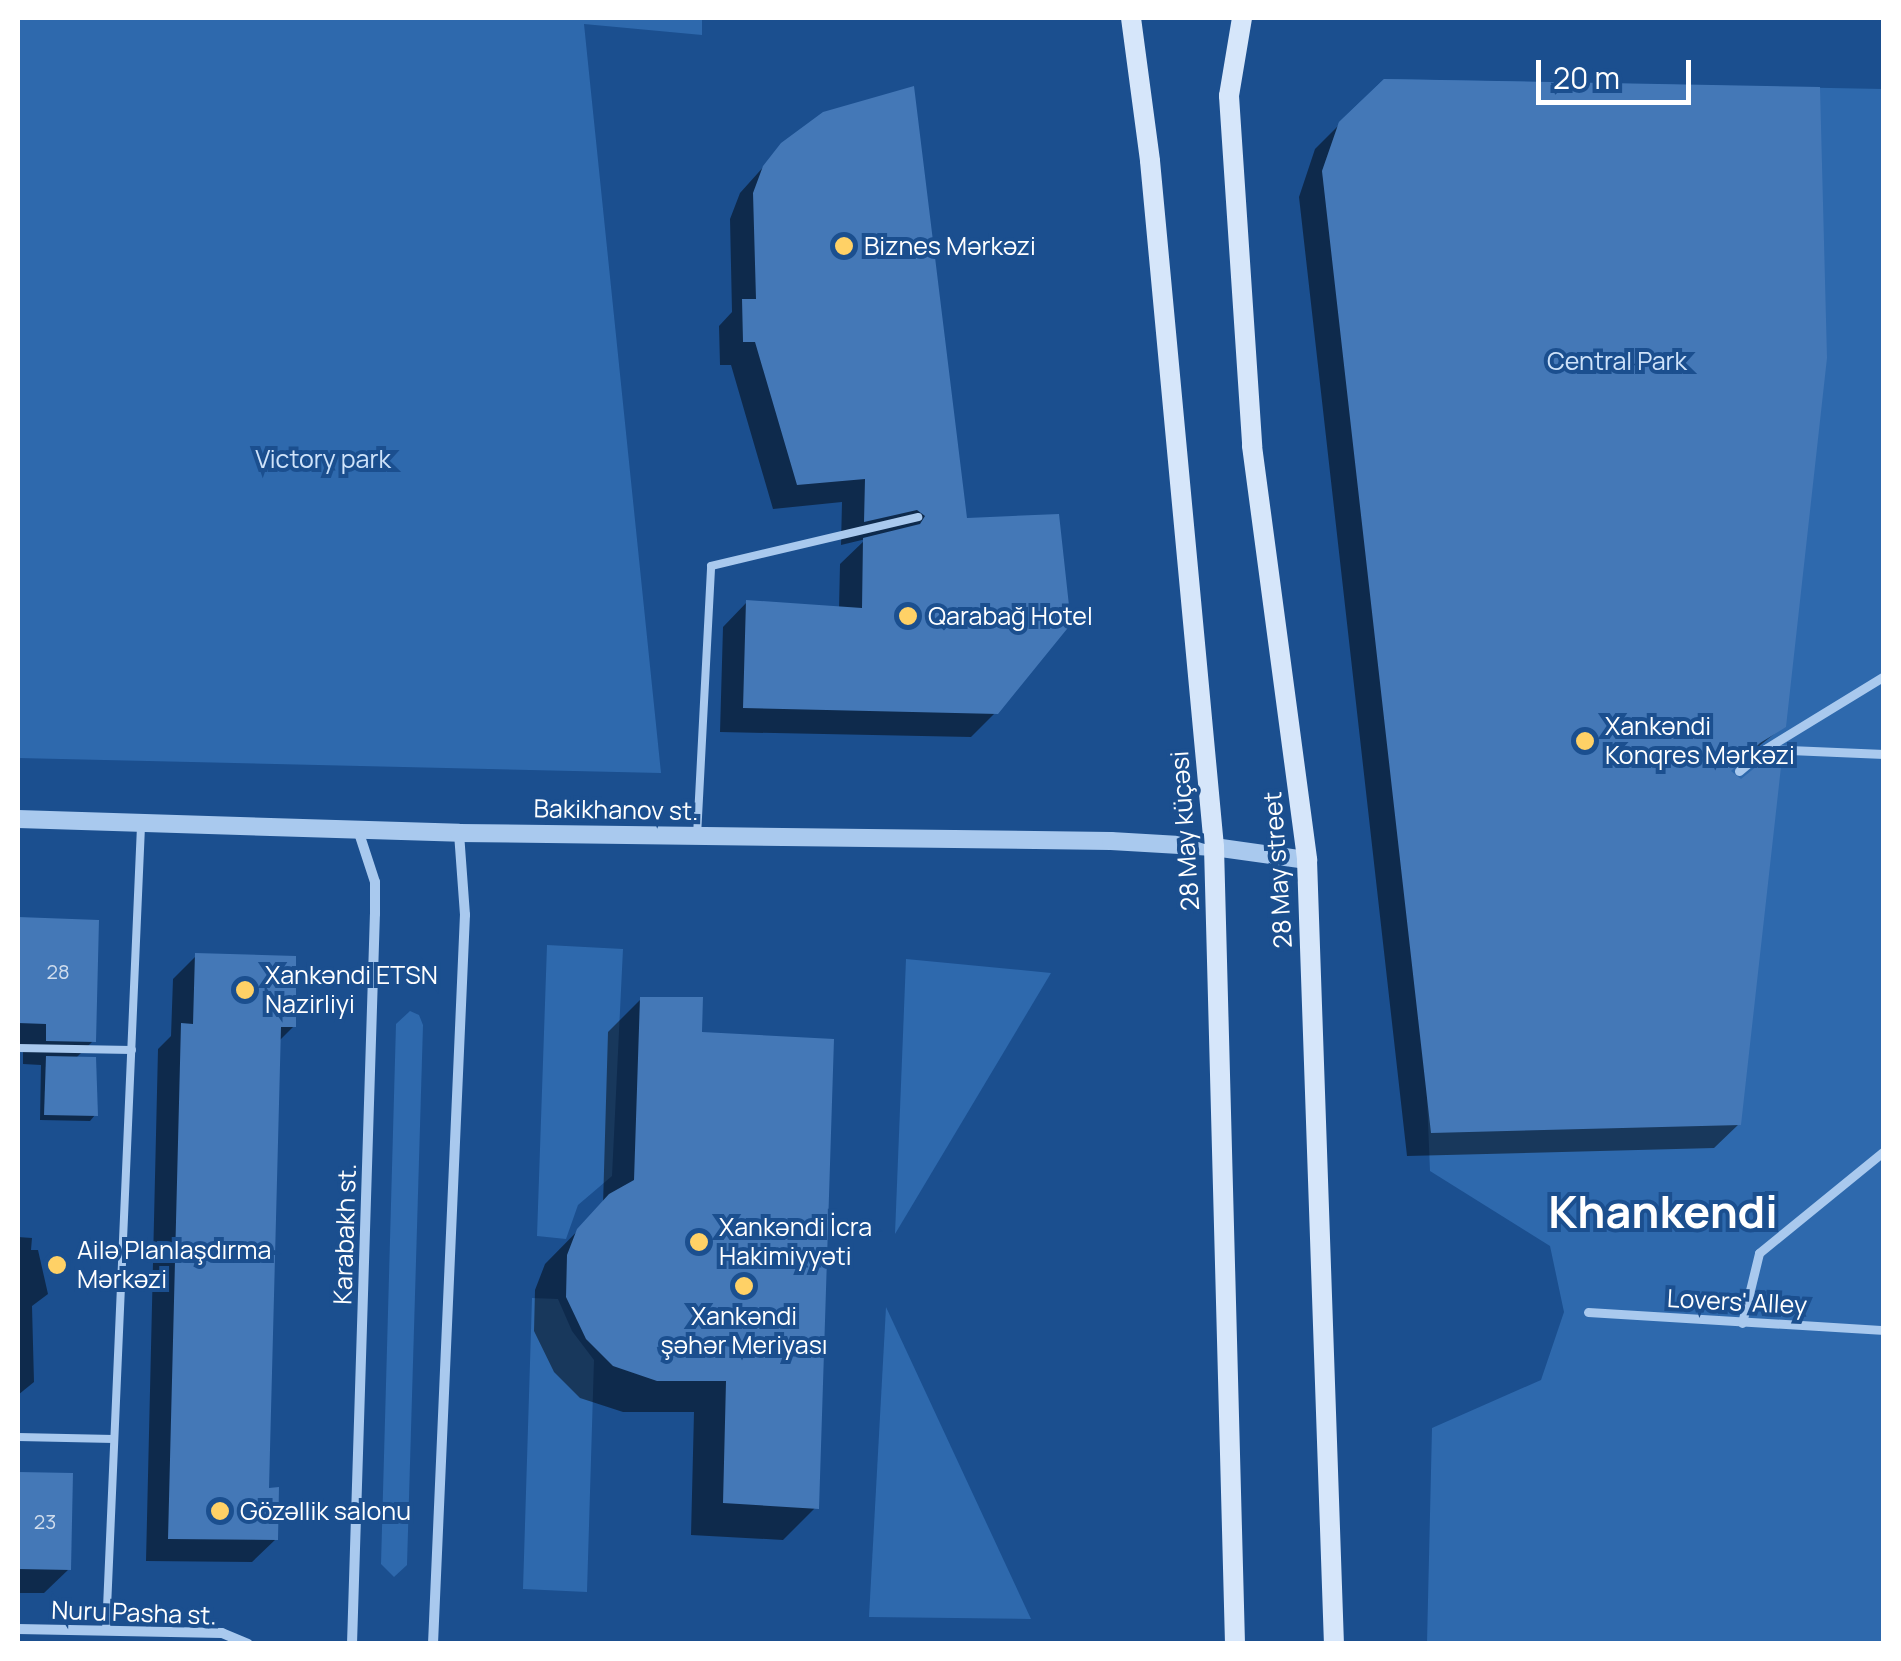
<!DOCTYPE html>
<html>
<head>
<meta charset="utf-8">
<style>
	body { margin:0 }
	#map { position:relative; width:1901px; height:1661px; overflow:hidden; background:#1b4f8f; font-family:Manrope,sans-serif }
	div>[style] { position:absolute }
	.green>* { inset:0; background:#2e69ad }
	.shadow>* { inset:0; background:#0007 }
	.building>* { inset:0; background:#4478b7 }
	.service>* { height:8px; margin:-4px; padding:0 4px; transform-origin:4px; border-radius:4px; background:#a9c9ee }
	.pedestrian>* { height:9px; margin:-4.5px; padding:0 4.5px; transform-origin:4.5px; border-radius:4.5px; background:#a9c9ee }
	.minor>* { height:10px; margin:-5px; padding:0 5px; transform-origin:5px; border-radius:5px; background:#a9c9ee }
	.tertiary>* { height:18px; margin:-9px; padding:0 9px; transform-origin:9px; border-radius:9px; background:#a9c9ee }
	.secondary>* { height:20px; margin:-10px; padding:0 10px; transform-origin:10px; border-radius:10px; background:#d6e6fa }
	.dots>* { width:28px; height:28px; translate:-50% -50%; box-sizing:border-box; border:5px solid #1b4f8f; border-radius:50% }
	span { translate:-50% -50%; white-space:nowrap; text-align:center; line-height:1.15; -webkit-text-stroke:8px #1b4f8f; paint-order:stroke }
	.number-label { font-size:20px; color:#d0dded }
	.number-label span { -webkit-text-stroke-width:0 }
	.poi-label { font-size:25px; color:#fff }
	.left { translate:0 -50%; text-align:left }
	.park-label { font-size:25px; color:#cfe3fa }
	.street-label { font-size:25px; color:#fff }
	.town-label { font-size:45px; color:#fff; font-weight:700 }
	.frame { position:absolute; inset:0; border:20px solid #fff; pointer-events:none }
	.scale { position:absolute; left:1536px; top:60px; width:155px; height:45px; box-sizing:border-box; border:5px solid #fff; border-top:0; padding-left:12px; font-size:30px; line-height:35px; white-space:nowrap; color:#fff; -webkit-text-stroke:8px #1b4f8f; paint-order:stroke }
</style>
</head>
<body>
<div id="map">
	<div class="green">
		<i style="clip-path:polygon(18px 18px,702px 18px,702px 35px,584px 24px,661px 773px,18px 758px)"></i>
		<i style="clip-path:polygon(1384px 79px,1883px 89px,1883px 1643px,1427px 1643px,1432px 1428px,1541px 1380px,1564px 1312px,1550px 1246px,1430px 1171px,1420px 928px,1322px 171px,1339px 122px)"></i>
		<i style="clip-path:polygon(547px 945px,623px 949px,612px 1176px,578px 1205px,566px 1239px,537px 1236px)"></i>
		<i style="clip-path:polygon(906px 959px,1051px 973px,895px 1234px)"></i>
		<i style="clip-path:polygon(410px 1011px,419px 1015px,423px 1025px,407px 1565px,394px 1577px,381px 1564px,396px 1024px)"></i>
		<i style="clip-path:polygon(532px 1298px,558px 1299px,572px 1331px,594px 1360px,587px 1592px,523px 1589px)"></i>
		<i style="clip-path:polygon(886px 1307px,1031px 1619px,869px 1617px)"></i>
	</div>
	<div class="shadow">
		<i style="clip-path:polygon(1340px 124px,1784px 726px,1727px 772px,1739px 1124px,1714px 1148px,1407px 1156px,1299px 197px,1315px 149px)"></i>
		<i style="clip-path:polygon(783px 145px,965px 520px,996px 712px,971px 737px,720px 732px,723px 627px,747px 602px,839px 609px,840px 564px,866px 539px,841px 545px,842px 502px,773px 509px,731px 365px,720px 365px,719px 326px,732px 312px,730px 219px,740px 193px)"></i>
		<i style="clip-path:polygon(18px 920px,97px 922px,93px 1041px,75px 1059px,95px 1115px,90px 1121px,40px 1120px,41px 1065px,23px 1064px,23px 1048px,18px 1047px)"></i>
		<i style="clip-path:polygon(196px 956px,294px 1026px,278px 1042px,266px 1490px,276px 1539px,252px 1562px,146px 1561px,158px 1049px,171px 1036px,173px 979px)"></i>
		<i style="clip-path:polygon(641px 999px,699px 1035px,816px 1507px,783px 1540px,691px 1535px,694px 1412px,623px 1412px,580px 1398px,554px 1372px,534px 1331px,535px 1290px,545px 1264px,603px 1205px,608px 1032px)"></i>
		<i style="clip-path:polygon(18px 1237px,32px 1238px,31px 1250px,38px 1250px,48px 1294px,32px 1306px,34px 1382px,18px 1395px)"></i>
		<i style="clip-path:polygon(18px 1474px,70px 1475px,69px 1569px,44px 1593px,18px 1593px)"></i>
	</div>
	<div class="building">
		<i style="clip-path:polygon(1384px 79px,1820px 87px,1827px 358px,1786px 727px,1760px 743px,1731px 771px,1741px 779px,1768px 757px,1782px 758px,1741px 1125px,1431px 1133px,1322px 171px,1339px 122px)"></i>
		<i style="clip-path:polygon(914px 86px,967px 518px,1059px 514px,1071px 624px,998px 714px,743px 708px,746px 600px,862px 608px,863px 538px,920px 524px,925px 516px,917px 510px,864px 522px,865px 479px,797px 485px,755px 342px,743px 342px,742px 299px,756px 299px,753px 193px,763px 166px,781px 143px,823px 112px)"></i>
		<i style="clip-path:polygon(18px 917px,99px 920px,96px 1042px,46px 1041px,46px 1024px,18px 1023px)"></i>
		<i style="clip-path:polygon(195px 953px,296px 956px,296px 1027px,281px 1027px,269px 1488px,279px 1487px,278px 1540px,168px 1539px,181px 1023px,193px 1024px)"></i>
		<i style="clip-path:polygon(640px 997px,703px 997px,702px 1032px,834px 1039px,819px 1509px,723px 1503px,726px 1381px,657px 1381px,613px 1366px,586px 1339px,566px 1297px,567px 1255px,577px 1229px,609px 1194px,634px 1180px)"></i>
		<i style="clip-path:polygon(46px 1056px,96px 1057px,98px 1116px,44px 1115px)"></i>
		<i style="clip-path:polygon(18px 1472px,73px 1473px,71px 1570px,18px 1569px)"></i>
	</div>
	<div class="service">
		<i style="left:697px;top:836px;width:270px;rotate:-87deg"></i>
		<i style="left:711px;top:566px;width:213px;rotate:-13.3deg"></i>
		<i style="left:18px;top:1048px;width:114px;rotate:1deg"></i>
		<i style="left:18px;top:1437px;width:96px;rotate:1.2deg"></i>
		<i style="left:106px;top:1631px;width:806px;rotate:-87.51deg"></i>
	</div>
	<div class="pedestrian">
		<i style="left:1766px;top:749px;width:118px;rotate:2.4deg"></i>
		<i style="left:1739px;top:771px;width:34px;rotate:-40deg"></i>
		<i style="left:1765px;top:749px;width:140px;rotate:-31.5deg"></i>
		<i style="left:1588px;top:1312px;width:297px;rotate:3.5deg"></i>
		<i style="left:1742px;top:1323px;width:72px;rotate:-76.3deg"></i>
		<i style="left:1759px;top:1253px;width:161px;rotate:-39.2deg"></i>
	</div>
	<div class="minor">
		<i style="left:18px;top:1629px;width:204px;rotate:1.1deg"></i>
		<i style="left:222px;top:1633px;width:28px;rotate:23deg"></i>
		<i style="left:352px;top:1644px;width:730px;rotate:-88.2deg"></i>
		<i style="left:375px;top:914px;width:32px;rotate:-90deg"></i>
		<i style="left:375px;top:882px;width:55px;rotate:-108.1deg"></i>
		<i style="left:433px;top:1644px;width:730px;rotate:-87.49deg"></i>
		<i style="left:465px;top:915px;width:82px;rotate:-94.2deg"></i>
	</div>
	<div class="tertiary">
		<i style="left:18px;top:819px;width:441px;rotate:1.8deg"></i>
		<i style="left:459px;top:833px;width:652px;rotate:0.7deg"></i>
		<i style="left:1111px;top:841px;width:103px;rotate:3.3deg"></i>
		<i style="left:1214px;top:847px;width:94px;rotate:8deg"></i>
	</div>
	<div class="secondary">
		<i style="left:1131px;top:18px;width:144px;rotate:82.4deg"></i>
		<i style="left:1150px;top:161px;width:689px;rotate:84.67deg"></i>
		<i style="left:1214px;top:847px;width:797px;rotate:88.49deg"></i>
		<i style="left:1242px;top:18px;width:79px;rotate:99.5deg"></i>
		<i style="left:1229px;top:96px;width:351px;rotate:86.2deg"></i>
		<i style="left:1252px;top:446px;width:418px;rotate:82.4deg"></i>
		<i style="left:1307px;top:860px;width:784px;rotate:88.03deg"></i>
	</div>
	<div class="dots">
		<i style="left:844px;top:246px;background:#ffd166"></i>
		<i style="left:908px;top:616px;background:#ffd166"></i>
		<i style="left:1585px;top:741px;background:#ffd166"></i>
		<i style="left:245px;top:990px;background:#ffd166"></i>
		<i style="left:699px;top:1242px;background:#ffd166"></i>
		<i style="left:57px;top:1265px;background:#ffd166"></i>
		<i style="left:744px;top:1286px;background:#ffd166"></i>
		<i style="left:220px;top:1511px;background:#ffd166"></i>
	</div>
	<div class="number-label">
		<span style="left:58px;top:971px">28</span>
		<span style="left:45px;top:1521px">23</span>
	</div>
	<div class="poi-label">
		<span class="left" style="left:864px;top:246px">Biznes Mərkəzi</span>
		<span class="left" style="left:928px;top:616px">Qarabağ Hotel</span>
		<span class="left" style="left:1605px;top:741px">Xankəndi<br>Konqres Mərkəzi</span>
		<span class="left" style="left:265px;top:990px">Xankəndi ETSN<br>Nazirliyi</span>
		<span class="left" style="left:719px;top:1242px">Xankəndi İcra<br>Hakimiyyəti</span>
		<span class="left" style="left:77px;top:1265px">Ailə Planlaşdırma<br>Mərkəzi</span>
		<span style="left:744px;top:1331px">Xankəndi<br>şəhər Meriyası</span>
		<span class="left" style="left:240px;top:1511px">Gözəllik salonu</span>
	</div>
	<div class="park-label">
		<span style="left:1617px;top:361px">Central Park</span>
		<span style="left:323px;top:459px">Victory park</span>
	</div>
	<div class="street-label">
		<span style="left:616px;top:810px;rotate:1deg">Bakikhanov st.</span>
		<span style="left:1185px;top:831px;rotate:-94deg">28 May küçəsi</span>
		<span style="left:1278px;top:870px;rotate:-94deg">28 May street</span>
		<span style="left:345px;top:1234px;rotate:-88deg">Karabakh st.</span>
		<span style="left:1737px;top:1302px;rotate:3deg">Lovers' Alley</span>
		<span style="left:134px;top:1613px;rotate:2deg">Nuru Pasha st.</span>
	</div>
	<div class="town-label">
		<span style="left:1663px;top:1212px">Khankendi</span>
	</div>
	<div class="frame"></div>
	<div class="scale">20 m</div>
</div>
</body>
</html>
